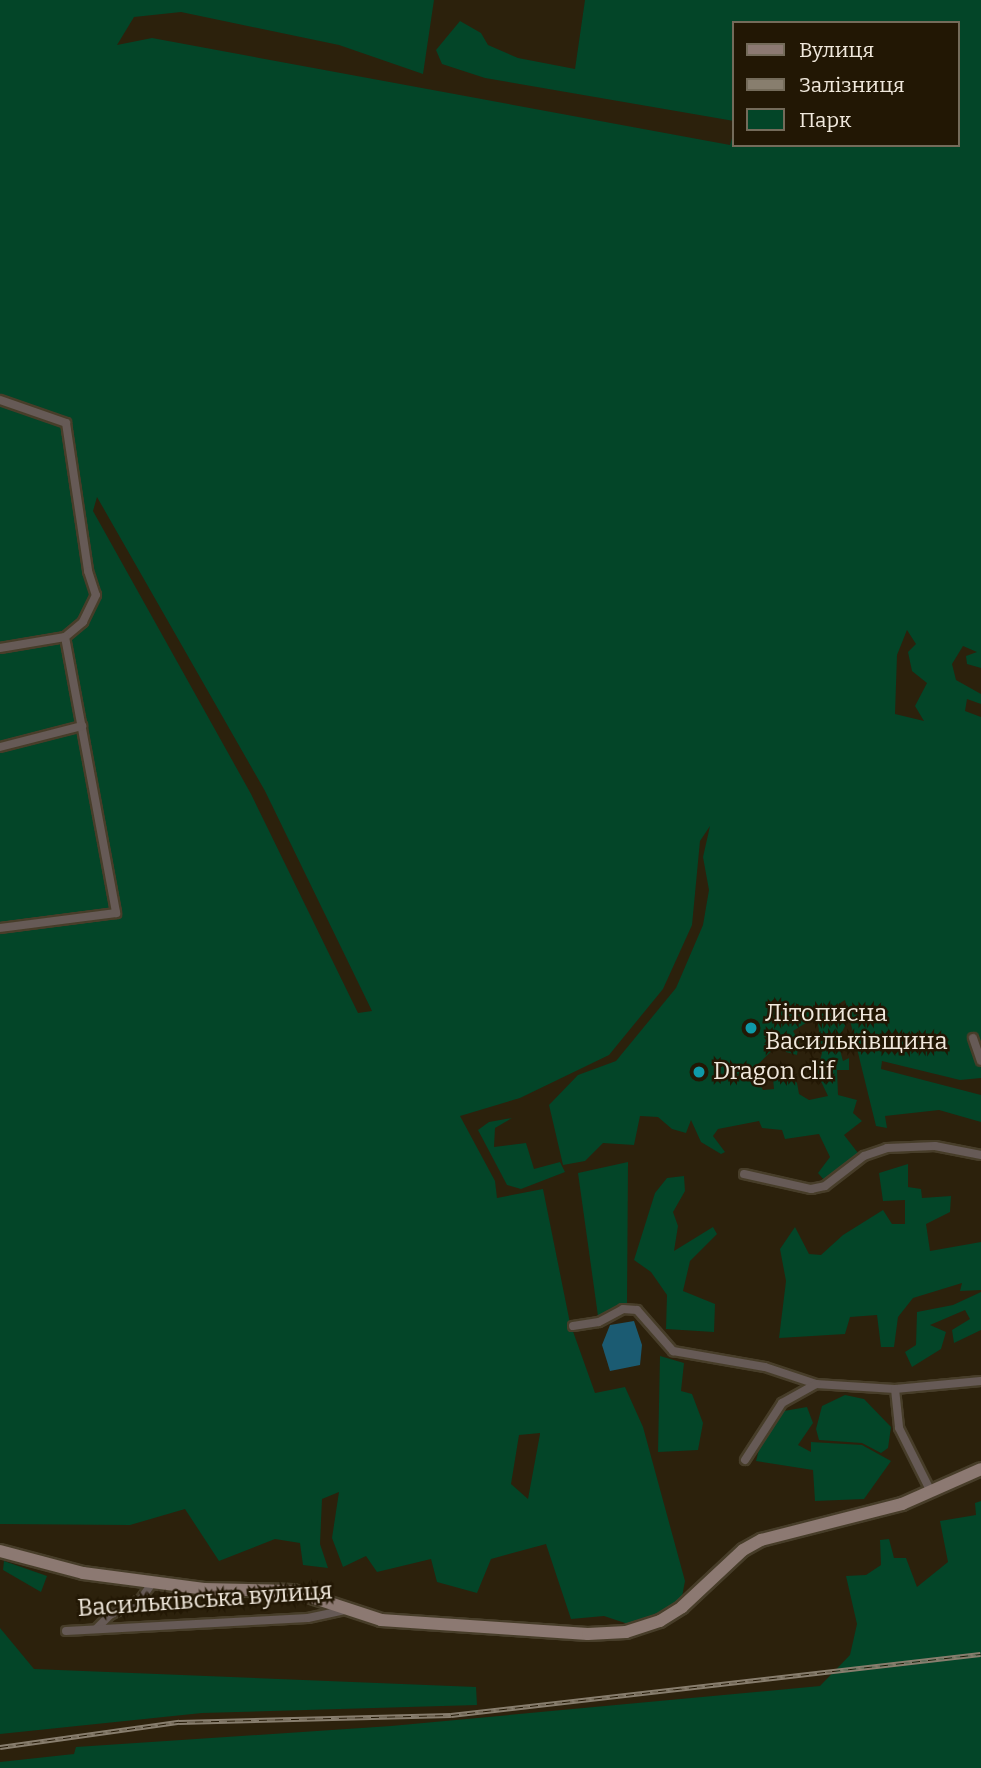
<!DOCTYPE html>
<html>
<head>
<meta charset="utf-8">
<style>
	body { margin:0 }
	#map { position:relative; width:981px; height:1768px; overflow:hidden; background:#2c210c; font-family:Bitter,serif }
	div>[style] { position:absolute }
	.green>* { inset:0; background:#034528 }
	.water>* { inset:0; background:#1b5b72 }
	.roads { filter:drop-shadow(2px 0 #473d29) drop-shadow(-2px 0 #473d29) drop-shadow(0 2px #473d29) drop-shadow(0 -2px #473d29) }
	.street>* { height:8px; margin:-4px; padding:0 4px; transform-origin:4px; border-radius:4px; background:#665a56 }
	.secondary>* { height:12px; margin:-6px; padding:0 6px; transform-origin:6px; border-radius:6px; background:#8c7972 }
	.rail>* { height:5px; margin-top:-2.5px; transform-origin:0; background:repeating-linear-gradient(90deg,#221704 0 8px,#887e6e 0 16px); box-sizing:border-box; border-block:2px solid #887e6e }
	.dots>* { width:19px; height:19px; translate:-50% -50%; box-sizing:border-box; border:4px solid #221704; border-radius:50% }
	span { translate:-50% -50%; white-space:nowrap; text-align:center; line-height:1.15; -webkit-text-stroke:5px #221704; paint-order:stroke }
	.poi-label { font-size:24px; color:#f0e8dc }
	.left { translate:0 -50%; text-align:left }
	.street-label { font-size:24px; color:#f0e8dc }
	.legend { position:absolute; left:732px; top:21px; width:228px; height:126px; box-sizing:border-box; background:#221704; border:2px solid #746b5a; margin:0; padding:9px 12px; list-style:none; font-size:21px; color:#f0e8dc }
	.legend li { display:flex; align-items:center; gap:14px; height:35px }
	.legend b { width:35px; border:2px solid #746b5a }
</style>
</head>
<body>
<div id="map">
	<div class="green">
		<i style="clip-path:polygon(evenodd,0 0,434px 0,423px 74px,339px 45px,181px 12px,134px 17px,117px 45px,152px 38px,730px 145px,734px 131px,734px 145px,958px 145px,958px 23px,734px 23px,734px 121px,485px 78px,442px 64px,436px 50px,460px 21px,481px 33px,488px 45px,518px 58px,575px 69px,585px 0,981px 0,981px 668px,967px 664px,966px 656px,977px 652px,963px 646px,952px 664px,956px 680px,981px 694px,981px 704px,967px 699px,965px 711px,981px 717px,981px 1078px,960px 1080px,882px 1061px,881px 1069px,981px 1095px,981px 1122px,939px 1110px,885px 1116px,887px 1128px,876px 1126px,845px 1000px,837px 1005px,847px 1022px,840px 1036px,840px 1050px,843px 1061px,849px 1058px,849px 1070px,837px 1070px,838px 1095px,857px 1100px,853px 1113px,862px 1121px,844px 1135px,858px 1153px,824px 1180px,818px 1173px,830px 1157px,819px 1134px,785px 1139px,782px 1130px,762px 1128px,759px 1121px,718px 1129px,713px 1136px,725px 1152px,721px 1154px,701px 1142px,691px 1120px,686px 1133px,672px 1129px,658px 1117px,640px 1116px,634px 1145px,603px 1143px,585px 1161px,563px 1165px,549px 1105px,578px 1075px,616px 1061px,676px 988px,703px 925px,709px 890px,703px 857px,710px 826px,700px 841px,692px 925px,663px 989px,609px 1055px,520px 1098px,460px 1116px,495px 1181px,497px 1198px,543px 1189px,570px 1323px,595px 1393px,625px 1387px,643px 1427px,685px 1581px,681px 1602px,631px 1625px,604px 1616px,571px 1619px,546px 1544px,491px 1559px,477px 1593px,437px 1582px,431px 1559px,377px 1572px,366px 1556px,343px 1567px,332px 1538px,339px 1492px,322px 1499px,320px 1544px,328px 1568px,303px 1565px,300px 1543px,275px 1539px,219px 1561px,185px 1509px,130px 1525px,0 1524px,0 0,97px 497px,265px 791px,372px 1011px,358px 1013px,251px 794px,93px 511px,97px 497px,0 0,907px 630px,916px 644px,908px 652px,912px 671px,927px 683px,915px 706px,924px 721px,895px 714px,897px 655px,907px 630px,0 0,817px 1016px,822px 1053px,817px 1073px,828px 1096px,809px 1100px,799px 1094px,797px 1083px,789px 1074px,773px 1078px,774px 1089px,763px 1090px,752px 1070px,783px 1040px,786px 1052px,797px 1055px,799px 1042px,793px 1031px,817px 1016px,0 0,540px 1433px,540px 1434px,528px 1499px,511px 1484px,519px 1435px,540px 1433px)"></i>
		<i style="clip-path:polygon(512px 1118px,495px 1128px,494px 1147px,526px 1143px,534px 1169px,560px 1162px,565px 1172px,521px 1189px,507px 1185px,478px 1130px,489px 1122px)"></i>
		<i style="clip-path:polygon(628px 1162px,627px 1303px,598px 1316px,578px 1173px)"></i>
		<i style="clip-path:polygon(908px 1164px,908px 1187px,921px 1189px,922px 1198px,951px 1196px,950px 1212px,926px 1224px,930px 1251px,981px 1242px,981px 1290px,960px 1291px,962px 1283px,913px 1298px,898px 1317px,894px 1347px,881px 1347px,877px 1315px,850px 1317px,845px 1334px,779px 1338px,786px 1281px,780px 1249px,795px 1227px,809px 1254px,821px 1255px,843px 1235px,883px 1210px,892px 1224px,905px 1224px,905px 1200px,883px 1201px,879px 1173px)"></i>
		<i style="clip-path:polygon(684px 1176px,685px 1191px,673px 1212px,678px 1226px,674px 1251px,713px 1227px,717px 1234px,690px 1261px,683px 1291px,715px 1304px,714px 1332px,666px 1329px,667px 1295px,651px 1272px,634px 1260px,655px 1193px,667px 1178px)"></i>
		<i style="clip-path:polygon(981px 1292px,981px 1330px,954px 1343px,952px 1330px,970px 1319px,965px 1310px,930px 1325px,946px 1332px,941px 1349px,912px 1367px,905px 1352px,916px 1345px,917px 1312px,953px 1305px)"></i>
		<i style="clip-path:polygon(660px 1356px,684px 1363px,681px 1391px,692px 1394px,703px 1423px,698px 1450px,658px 1452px)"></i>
		<i style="clip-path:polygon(845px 1395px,864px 1399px,891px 1427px,888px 1448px,881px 1453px,862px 1443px,819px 1440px,816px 1429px,822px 1406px)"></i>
		<i style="clip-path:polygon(807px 1407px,813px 1423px,798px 1445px,811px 1452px,811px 1442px,862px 1445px,891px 1461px,864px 1499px,815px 1501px,813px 1470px,756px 1461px,759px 1449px,784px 1411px)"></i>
		<i style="clip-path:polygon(981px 1501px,981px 1768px,0 1768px,0 1762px,74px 1754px,76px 1747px,391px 1726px,820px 1686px,850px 1655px,857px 1624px,846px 1576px,866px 1575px,881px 1565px,880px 1540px,889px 1539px,894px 1558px,906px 1558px,917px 1587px,948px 1562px,940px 1521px,976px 1515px,975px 1503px)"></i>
		<i style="clip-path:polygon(4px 1561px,47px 1576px,41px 1592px,3px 1570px)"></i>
		<i style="clip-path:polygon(0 1628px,34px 1669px,476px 1687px,477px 1705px,202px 1713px,0 1734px)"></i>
	</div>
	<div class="water">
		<i style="clip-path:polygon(634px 1321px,642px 1345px,640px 1365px,610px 1371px,602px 1345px,610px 1325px)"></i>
	</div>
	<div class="roads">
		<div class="street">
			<i style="left:0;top:400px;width:70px;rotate:19.2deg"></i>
			<i style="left:66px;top:423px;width:150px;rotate:81.5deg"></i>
			<i style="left:88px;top:571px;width:25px;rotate:72deg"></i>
			<i style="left:96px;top:595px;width:30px;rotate:116deg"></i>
			<i style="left:83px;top:622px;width:23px;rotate:140deg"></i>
			<i style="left:65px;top:637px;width:281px;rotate:79.5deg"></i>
			<i style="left:116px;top:913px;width:117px;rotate:172.6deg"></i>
			<i style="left:0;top:648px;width:66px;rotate:-9.6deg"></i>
			<i style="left:0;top:747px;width:85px;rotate:-14.4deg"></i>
			<i style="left:973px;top:1038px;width:24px;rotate:71deg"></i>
			<i style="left:744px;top:1174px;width:69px;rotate:12.6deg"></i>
			<i style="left:811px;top:1189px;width:14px;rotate:-12deg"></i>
			<i style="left:825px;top:1186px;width:49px;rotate:-37.6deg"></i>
			<i style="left:864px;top:1156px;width:24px;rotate:-19deg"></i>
			<i style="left:887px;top:1148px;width:48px;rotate:-2.4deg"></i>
			<i style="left:935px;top:1146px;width:47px;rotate:11.1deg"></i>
			<i style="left:573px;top:1326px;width:26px;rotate:-9deg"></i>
			<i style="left:599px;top:1322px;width:27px;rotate:-28deg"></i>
			<i style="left:623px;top:1309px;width:14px;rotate:4deg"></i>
			<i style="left:637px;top:1310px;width:55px;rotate:48.7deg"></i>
			<i style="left:673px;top:1351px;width:93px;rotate:9.9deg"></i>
			<i style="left:765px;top:1367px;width:54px;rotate:18.4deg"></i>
			<i style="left:816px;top:1384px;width:79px;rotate:3.6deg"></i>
			<i style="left:895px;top:1389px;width:86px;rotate:-5.3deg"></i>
			<i style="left:895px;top:1389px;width:39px;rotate:84deg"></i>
			<i style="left:899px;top:1428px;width:72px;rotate:63.4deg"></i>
			<i style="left:745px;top:1460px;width:68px;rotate:-57deg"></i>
			<i style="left:782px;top:1403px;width:39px;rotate:-29deg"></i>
			<i style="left:97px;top:1628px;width:18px;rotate:-45deg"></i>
			<i style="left:110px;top:1615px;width:35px;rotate:-27deg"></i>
			<i style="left:141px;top:1599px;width:21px;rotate:-55deg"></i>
			<i style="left:66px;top:1631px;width:242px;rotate:-3.1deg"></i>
			<i style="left:308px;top:1618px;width:40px;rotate:-12deg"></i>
		</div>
		<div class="secondary">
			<i style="left:0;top:1551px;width:86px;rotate:14.8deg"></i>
			<i style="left:83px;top:1573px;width:122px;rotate:7.5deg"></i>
			<i style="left:204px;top:1589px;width:89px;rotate:1.3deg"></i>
			<i style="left:293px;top:1591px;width:93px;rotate:18.2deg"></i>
			<i style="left:381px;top:1620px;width:207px;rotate:3.9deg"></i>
			<i style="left:588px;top:1634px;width:38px;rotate:-3deg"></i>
			<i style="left:626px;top:1632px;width:36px;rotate:-18deg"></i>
			<i style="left:660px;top:1621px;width:26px;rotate:-32deg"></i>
			<i style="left:682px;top:1607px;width:83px;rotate:-43.1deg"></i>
			<i style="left:743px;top:1550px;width:21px;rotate:-29deg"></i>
			<i style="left:761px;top:1540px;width:146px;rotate:-14.3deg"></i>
			<i style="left:902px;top:1504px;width:86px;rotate:-23.9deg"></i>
		</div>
	</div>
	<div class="rail">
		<i style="left:0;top:1747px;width:181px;rotate:-8deg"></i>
		<i style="left:179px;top:1722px;width:272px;rotate:-1.5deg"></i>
		<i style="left:451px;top:1715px;width:533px;rotate:-6.57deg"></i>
	</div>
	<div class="dots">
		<i style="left:751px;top:1028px;background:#0f9aa8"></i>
		<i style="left:699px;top:1072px;background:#0f9aa8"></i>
	</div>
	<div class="poi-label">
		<span class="left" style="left:765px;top:1028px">Літописна<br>Васильківщина</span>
		<span class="left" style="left:713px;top:1072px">Dragon clif</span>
	</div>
	<div class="street-label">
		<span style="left:205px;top:1600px;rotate:-4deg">Васильківська вулиця</span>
	</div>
	<ul class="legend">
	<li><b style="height:9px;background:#8c7972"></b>Вулиця</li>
	<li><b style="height:9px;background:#887e6e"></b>Залізниця</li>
	<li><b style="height:19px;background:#034528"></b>Парк</li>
	</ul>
</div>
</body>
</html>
